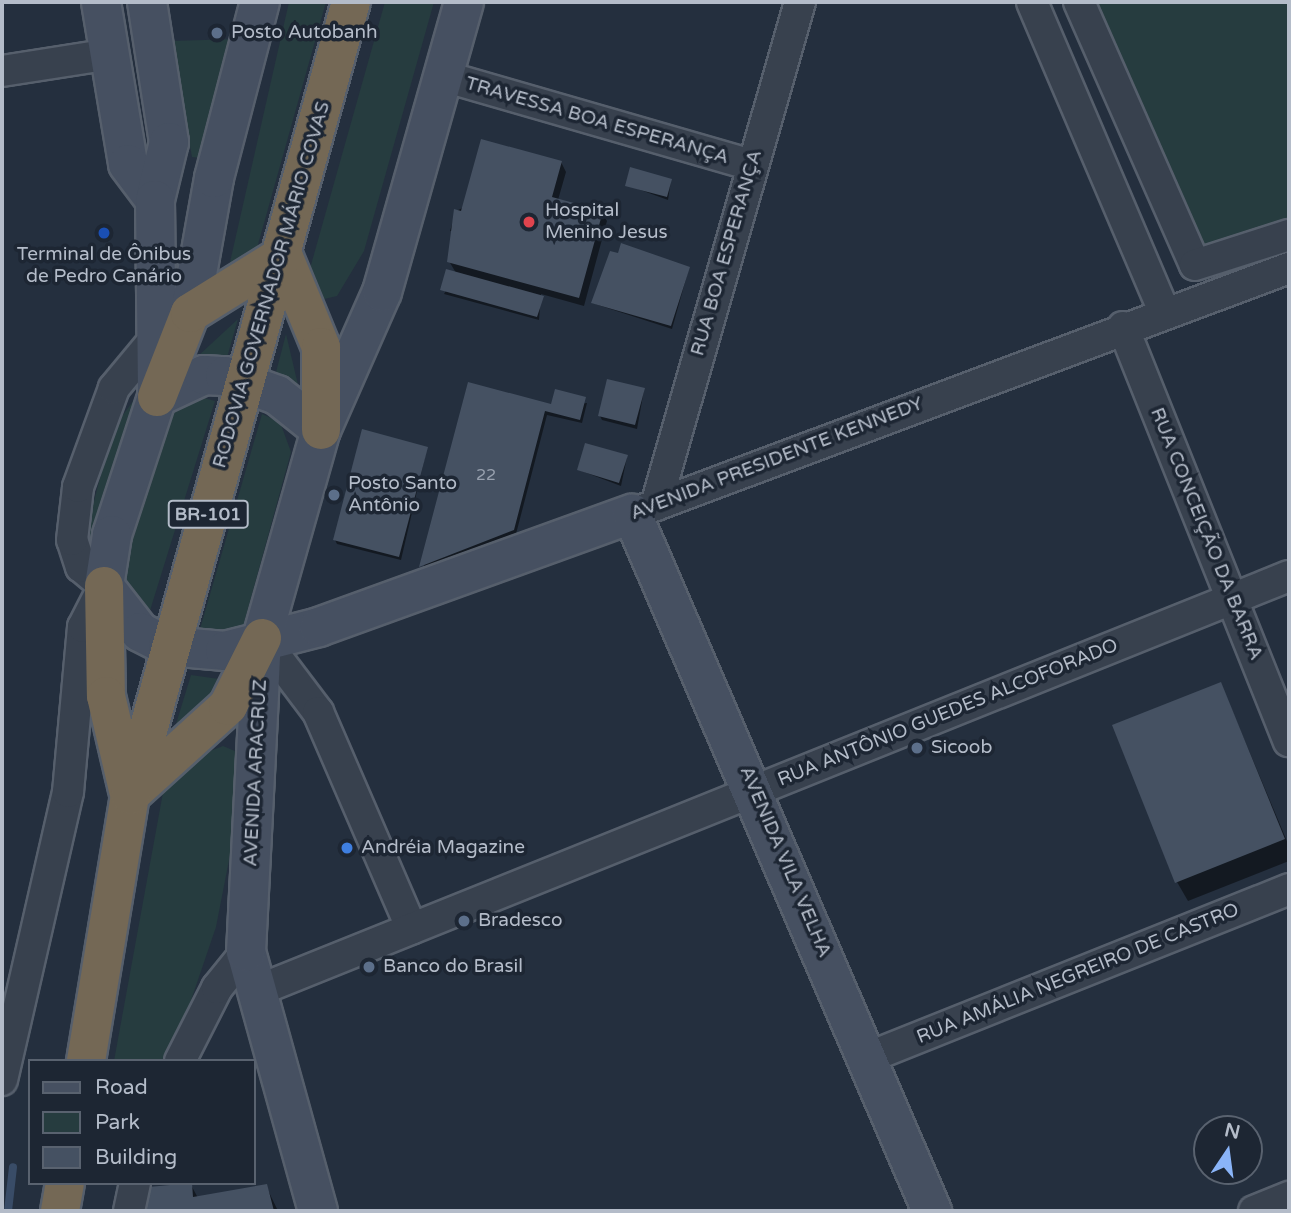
<!DOCTYPE html>
<html>
<head>
<meta charset="utf-8">
<style>
	body { margin:0 }
	#map { position:relative; width:1291px; height:1213px; overflow:hidden; background:#242f3e; font-family:"Varela Round",sans-serif }
	div>[style] { position:absolute }
	.green>* { inset:0; background:#263c3f }
	.shadow>* { inset:0; background:#0007 }
	.stream>* { height:8px; margin:-4px; padding:0 4px; transform-origin:4px; border-radius:4px; background:#394c67 }
	.building>* { inset:0; background:#455162 }
	.roads { filter:drop-shadow(2px 0 #565f6c) drop-shadow(-2px 0 #565f6c) drop-shadow(0 2px #565f6c) drop-shadow(0 -2px #565f6c) }
	.street>* { height:30px; margin:-15px; padding:0 15px; transform-origin:15px; border-radius:15px; background:#38414e }
	.secondary>* { height:38px; margin:-19px; padding:0 19px; transform-origin:19px; border-radius:19px; background:#465061 }
	.highway>* { height:38px; margin:-19px; padding:0 19px; transform-origin:19px; border-radius:19px; background:#746855 }
	.dots>* { width:19px; height:19px; translate:-50% -50%; box-sizing:border-box; border:4px solid #1d2633; border-radius:50% }
	span { translate:-50% -50%; white-space:nowrap; text-align:center; line-height:1.15; -webkit-text-stroke:7px #1d2633; paint-order:stroke }
	.number-label { font-size:16px; color:#98a1af }
	.number-label span { -webkit-text-stroke-width:0 }
	.shield-label span { padding:2px 5px; background:#1d2633; border:2px solid; border-radius:5px; -webkit-text-stroke-width:0 }
	.shield-label { font-size:18px; color:#b4bcc9; font-weight:700 }
	.poi-label { font-size:19px; color:#b4bcc9 }
	.left { translate:0 -50%; text-align:left }
	.street-label { font-size:19px; color:#b4bcc9 }
	.frame { position:absolute; inset:0; border:4px solid #b4bcc9; pointer-events:none }
	.legend { position:absolute; left:28px; top:1059px; width:228px; height:126px; box-sizing:border-box; background:#1d2633; border:2px solid #59626f; margin:0; padding:9px 12px; list-style:none; font-size:21px; color:#b4bcc9 }
	.legend li { display:flex; align-items:center; gap:14px; height:35px }
	.legend b { width:35px; border:2px solid #59626f }
	.north { position:absolute; left:1193px; top:1115px; width:70px; height:70px; box-sizing:border-box; background:#1d2633; border:2px solid #59626f; border-radius:50%; rotate:13deg; font-size:19px; font-weight:700; line-height:28px; text-align:center; color:#b4bcc9 }
	.north::after { content:''; display:block; margin:auto; width:24px; height:32px; background:#8ab4f8; clip-path:polygon(50% 0,100% 100%,50% 72%,0 100%) }
</style>
</head>
<body>
<div id="map">
	<div class="green">
		<i style="clip-path:polygon(289px 2px,326px 2px,257px 248px,228px 271px)"></i>
		<i style="clip-path:polygon(385px 2px,434px 2px,364px 251px,337px 296px,320px 300px,309px 272px)"></i>
		<i style="clip-path:polygon(1067px 2px,1289px 2px,1289px 244px,1186px 277px)"></i>
		<i style="clip-path:polygon(237px 39px,201px 158px,192px 157px,171px 41px)"></i>
		<i style="clip-path:polygon(238px 319px,226px 361px,197px 357px)"></i>
		<i style="clip-path:polygon(286px 334px,299px 389px,275px 376px)"></i>
		<i style="clip-path:polygon(137px 396px,95px 547px,88px 540px,93px 505px,113px 428px)"></i>
		<i style="clip-path:polygon(197px 396px,215px 401px,148px 617px,119px 576px,170px 411px)"></i>
		<i style="clip-path:polygon(262px 414px,280px 422px,291px 452px,243px 627px,226px 638px,198px 636px)"></i>
		<i style="clip-path:polygon(191px 675px,226px 680px,176px 724px)"></i>
		<i style="clip-path:polygon(223px 746px,249px 757px,216px 927px,185px 1018px,167px 1061px,114px 1061px,164px 787px,195px 757px)"></i>
	</div>
	<div class="shadow">
		<i style="clip-path:polygon(561px 162px,566px 172px,558px 200px,602px 212px,607px 221px,584px 306px,541px 294px,539px 320px,444px 294px,456px 273px,449px 261px,464px 233px,450px 231px,456px 211px)"></i>
		<i style="clip-path:polygon(671px 180px,668px 200px,627px 185px)"></i>
		<i style="clip-path:polygon(689px 268px,672px 329px,592px 303px)"></i>
		<i style="clip-path:polygon(469px 384px,553px 406px,587px 403px,582px 423px,547px 415px,516px 534px,423px 570px)"></i>
		<i style="clip-path:polygon(644px 390px,637px 429px,602px 420px,600px 416px)"></i>
		<i style="clip-path:polygon(427px 448px,401px 560px,337px 544px,335px 540px)"></i>
		<i style="clip-path:polygon(627px 457px,621px 486px,579px 470px)"></i>
		<i style="clip-path:polygon(1221px 684px,1289px 846px,1289px 861px,1188px 901px,1177px 882px)"></i>
		<i style="clip-path:polygon(191px 1185px,198px 1198px,266px 1186px,278px 1211px,148px 1211px,149px 1188px)"></i>
	</div>
	<div class="stream">
		<i style="left:8px;top:1211px;width:44px;rotate:-83.5deg"></i>
	</div>
	<div class="building">
		<i style="clip-path:polygon(481px 139px,562px 161px,552px 197px,603px 211px,579px 298px,447px 262px,454px 209px,461px 211px)"></i>
		<i style="clip-path:polygon(630px 167px,672px 179px,667px 197px,625px 186px)"></i>
		<i style="clip-path:polygon(621px 243px,690px 267px,671px 326px,591px 303px,610px 251px,618px 253px)"></i>
		<i style="clip-path:polygon(446px 269px,544px 296px,537px 317px,440px 290px)"></i>
		<i style="clip-path:polygon(607px 379px,645px 388px,635px 425px,598px 416px)"></i>
		<i style="clip-path:polygon(468px 382px,551px 404px,555px 389px,586px 397px,580px 420px,545px 411px,514px 530px,419px 567px)"></i>
		<i style="clip-path:polygon(362px 429px,428px 447px,399px 557px,333px 540px)"></i>
		<i style="clip-path:polygon(585px 443px,628px 455px,619px 483px,577px 470px)"></i>
		<i style="clip-path:polygon(1221px 682px,1285px 839px,1175px 883px,1112px 725px)"></i>
		<i style="clip-path:polygon(192px 1183px,193px 1197px,267px 1184px,274px 1211px,146px 1211px,148px 1187px)"></i>
	</div>
	<div class="roads">
		<div class="street">
			<i style="left:1032px;top:2px;width:337px;rotate:66.9deg"></i>
			<i style="left:1079px;top:2px;width:287px;rotate:66.2deg"></i>
			<i style="left:1195px;top:265px;width:99px;rotate:-17.7deg"></i>
			<i style="left:2px;top:71px;width:109px;rotate:-8.9deg"></i>
			<i style="left:443px;top:76px;width:322px;rotate:16.1deg"></i>
			<i style="left:1123px;top:327px;width:446px;rotate:68.2deg"></i>
			<i style="left:656px;top:505px;width:523px;rotate:-74.02deg"></i>
			<i style="left:632px;top:514px;width:702px;rotate:-20.53deg"></i>
			<i style="left:262px;top:638px;width:93px;rotate:52.9deg"></i>
			<i style="left:318px;top:712px;width:236px;rotate:66.6deg"></i>
			<i style="left:259px;top:990px;width:1110px;rotate:-21.9deg"></i>
			<i style="left:867px;top:1058px;width:455px;rotate:-21.8deg"></i>
			<i style="left:180px;top:1061px;width:82px;rotate:-63.1deg"></i>
			<i style="left:217px;top:988px;width:46px;rotate:-51.1deg"></i>
			<i style="left:2px;top:1080px;width:295px;rotate:-77.1deg"></i>
			<i style="left:68px;top:792px;width:166px;rotate:-84.8deg"></i>
			<i style="left:83px;top:627px;width:46px;rotate:-62.9deg"></i>
			<i style="left:104px;top:586px;width:30px;rotate:-140deg"></i>
			<i style="left:81px;top:567px;width:28px;rotate:-108deg"></i>
			<i style="left:72px;top:540px;width:53px;rotate:-83.5deg"></i>
			<i style="left:78px;top:487px;width:105px;rotate:-70deg"></i>
			<i style="left:114px;top:388px;width:77px;rotate:-50.3deg"></i>
			<i style="left:129px;top:1211px;width:29px;rotate:-78deg"></i>
			<i style="left:1254px;top:1211px;width:38px;rotate:-22deg"></i>
		</div>
		<div class="secondary">
			<i style="left:101px;top:2px;width:164px;rotate:80.5deg"></i>
			<i style="left:128px;top:164px;width:45px;rotate:53.1deg"></i>
			<i style="left:147px;top:2px;width:142px;rotate:81.1deg"></i>
			<i style="left:169px;top:142px;width:60px;rotate:103.6deg"></i>
			<i style="left:155px;top:200px;width:197px;rotate:89.4deg"></i>
			<i style="left:157px;top:397px;width:145px;rotate:108.1deg"></i>
			<i style="left:112px;top:535px;width:52px;rotate:98.9deg"></i>
			<i style="left:104px;top:586px;width:58px;rotate:52deg"></i>
			<i style="left:140px;top:632px;width:31px;rotate:27deg"></i>
			<i style="left:168px;top:646px;width:57px;rotate:5deg"></i>
			<i style="left:225px;top:651px;width:97px;rotate:-14.3deg"></i>
			<i style="left:319px;top:627px;width:333px;rotate:-19.9deg"></i>
			<i style="left:632px;top:514px;width:759px;rotate:66.71deg"></i>
			<i style="left:190px;top:313px;width:137px;rotate:-79.9deg"></i>
			<i style="left:214px;top:178px;width:182px;rotate:-75.4deg"></i>
			<i style="left:157px;top:397px;width:52px;rotate:-25.1deg"></i>
			<i style="left:204px;top:375px;width:21px;rotate:3deg"></i>
			<i style="left:225px;top:376px;width:55px;rotate:20.1deg"></i>
			<i style="left:277px;top:395px;width:56px;rotate:38.5deg"></i>
			<i style="left:318px;top:1211px;width:269px;rotate:-105.5deg"></i>
			<i style="left:246px;top:952px;width:314px;rotate:-87.1deg"></i>
			<i style="left:262px;top:638px;width:216px;rotate:-74.2deg"></i>
			<i style="left:321px;top:430px;width:151px;rotate:-66.2deg"></i>
			<i style="left:382px;top:292px;width:301px;rotate:-74.2deg"></i>
		</div>
		<div class="highway">
			<i style="left:283px;top:255px;width:100px;rotate:67.6deg"></i>
			<i style="left:321px;top:347px;width:83px;rotate:90deg"></i>
			<i style="left:157px;top:397px;width:90px;rotate:-68.6deg"></i>
			<i style="left:190px;top:313px;width:110px;rotate:-31.9deg"></i>
			<i style="left:104px;top:586px;width:110px;rotate:89deg"></i>
			<i style="left:106px;top:696px;width:97px;rotate:76.8deg"></i>
			<i style="left:131px;top:794px;width:131px;rotate:-42.2deg"></i>
			<i style="left:228px;top:706px;width:76px;rotate:-63.4deg"></i>
			<i style="left:86px;top:1061px;width:270px;rotate:-80.6deg"></i>
			<i style="left:130px;top:795px;width:823px;rotate:-74.43deg"></i>
			<i style="left:60px;top:1211px;width:28px;rotate:-80deg"></i>
		</div>
	</div>
	<div class="dots">
		<i style="left:217px;top:33px;background:#5c6f8a"></i>
		<i style="left:529px;top:222px;background:#e0444e"></i>
		<i style="left:104px;top:233px;background:#1a4fb4"></i>
		<i style="left:334px;top:495px;background:#5c6f8a"></i>
		<i style="left:917px;top:748px;background:#5c6f8a"></i>
		<i style="left:347px;top:848px;background:#3f7fe0"></i>
		<i style="left:464px;top:921px;background:#5c6f8a"></i>
		<i style="left:369px;top:967px;background:#5c6f8a"></i>
	</div>
	<div class="number-label">
		<span style="left:486px;top:475px">22</span>
	</div>
	<div class="shield-label">
		<span style="left:208px;top:514px">BR-101</span>
	</div>
	<div class="poi-label">
		<span class="left" style="left:231px;top:33px">Posto Autobanh</span>
		<span class="left" style="left:545px;top:222px">Hospital<br>Menino Jesus</span>
		<span style="left:104px;top:266px">Terminal de Ônibus<br>de Pedro Canário</span>
		<span class="left" style="left:348px;top:495px">Posto Santo<br>Antônio</span>
		<span class="left" style="left:931px;top:748px">Sicoob</span>
		<span class="left" style="left:361px;top:848px">Andréia Magazine</span>
		<span class="left" style="left:478px;top:921px">Bradesco</span>
		<span class="left" style="left:383px;top:967px">Banco do Brasil</span>
	</div>
	<div class="street-label">
		<span style="left:597px;top:121px;rotate:16deg">TRAVESSA BOA ESPERANÇA</span>
		<span style="left:727px;top:253px;rotate:-74deg">RUA BOA ESPERANÇA</span>
		<span style="left:272px;top:285px;rotate:-74deg">RODOVIA GOVERNADOR MÁRIO COVAS</span>
		<span style="left:777px;top:459px;rotate:-21deg">AVENIDA PRESIDENTE KENNEDY</span>
		<span style="left:1206px;top:534px;rotate:68deg">RUA CONCEIÇÃO DA BARRA</span>
		<span style="left:948px;top:713px;rotate:-22deg">RUA ANTÔNIO GUEDES ALCOFORADO</span>
		<span style="left:256px;top:773px;rotate:-87deg">AVENIDA ARACRUZ</span>
		<span style="left:785px;top:862px;rotate:67deg">AVENIDA VILA VELHA</span>
		<span style="left:1078px;top:974px;rotate:-22deg">RUA AMÁLIA NEGREIRO DE CASTRO</span>
	</div>
	<div class="frame"></div>
	<ul class="legend">
	<li><b style="height:9px;background:#465061"></b>Road</li>
	<li><b style="height:19px;background:#263c3f"></b>Park</li>
	<li><b style="height:19px;background:#455162"></b>Building</li>
	</ul>
	<div class="north">N</div>
</div>
</body>
</html>
